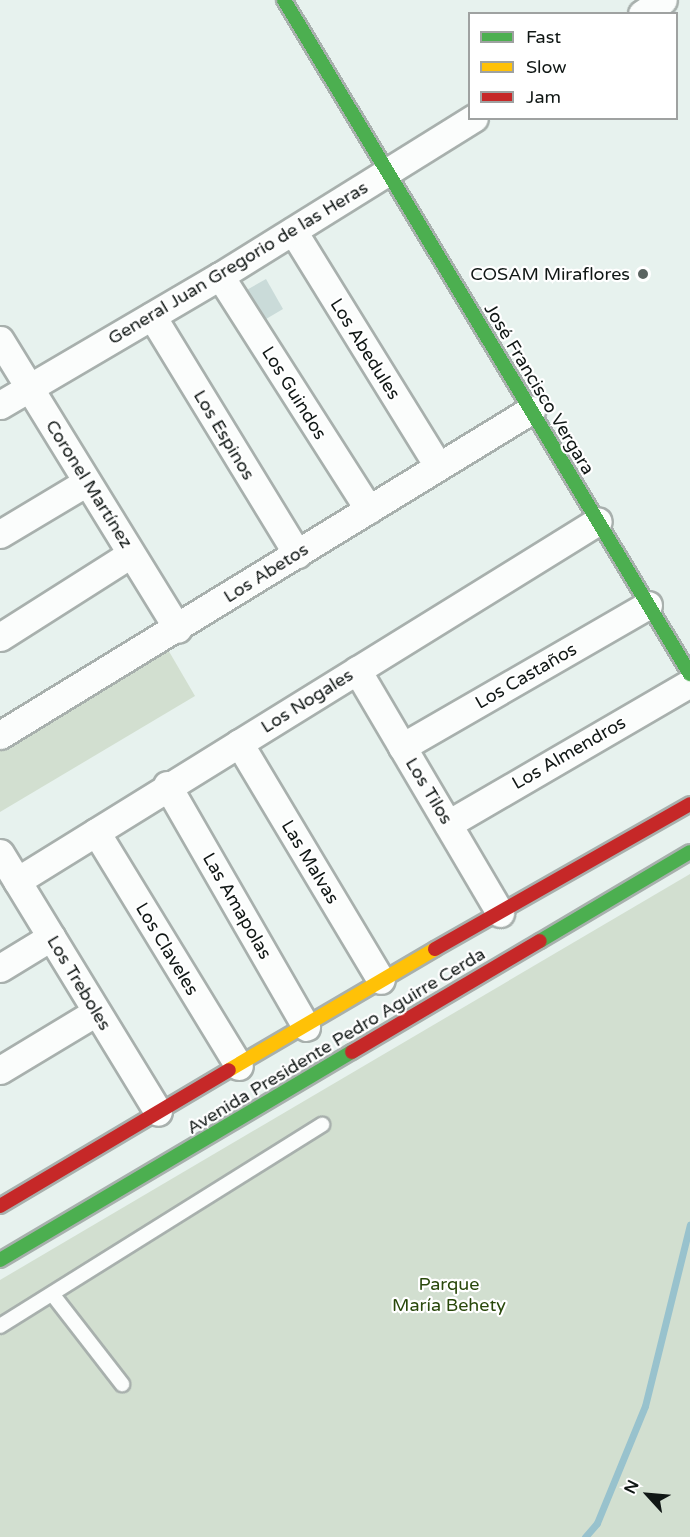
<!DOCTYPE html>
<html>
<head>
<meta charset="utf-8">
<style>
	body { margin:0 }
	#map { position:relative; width:690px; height:1537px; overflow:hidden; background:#e7f2ee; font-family:"Varela Round",sans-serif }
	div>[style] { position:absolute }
	.green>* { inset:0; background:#d2dfd0 }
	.stream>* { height:7px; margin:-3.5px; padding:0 3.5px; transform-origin:3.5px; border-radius:3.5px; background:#98c2cd }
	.building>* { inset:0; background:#cadbd9 }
	.roads { filter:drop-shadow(2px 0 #a8b0ad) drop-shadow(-2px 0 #a8b0ad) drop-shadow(0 2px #a8b0ad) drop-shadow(0 -2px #a8b0ad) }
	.lane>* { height:14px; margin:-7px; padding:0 7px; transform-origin:7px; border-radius:7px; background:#fbfdfc }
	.street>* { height:27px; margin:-13.5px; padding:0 13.5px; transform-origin:13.5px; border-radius:13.5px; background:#fbfdfc }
	.fast>* { height:14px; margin:-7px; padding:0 7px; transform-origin:7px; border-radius:7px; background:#4caf50 }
	.slow>* { height:14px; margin:-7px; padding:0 7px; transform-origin:7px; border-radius:7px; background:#ffc107 }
	.jam>* { height:14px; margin:-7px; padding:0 7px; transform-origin:7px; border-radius:7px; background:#c62828 }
	.dots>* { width:16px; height:16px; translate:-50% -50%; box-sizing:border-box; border:3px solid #fff; border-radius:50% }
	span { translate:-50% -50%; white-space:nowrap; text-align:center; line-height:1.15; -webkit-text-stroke:4.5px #fff; paint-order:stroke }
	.street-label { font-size:18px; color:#101715 }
	.poi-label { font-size:18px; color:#101715 }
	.right { translate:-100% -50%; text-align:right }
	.park-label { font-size:18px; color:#29480b }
	.legend { position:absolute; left:468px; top:12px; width:210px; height:108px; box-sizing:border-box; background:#fff; border:2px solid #9fa2a1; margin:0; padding:8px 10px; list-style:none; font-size:18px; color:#101715 }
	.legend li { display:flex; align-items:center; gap:12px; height:30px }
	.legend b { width:30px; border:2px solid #9fa2a1 }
	.north { position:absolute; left:618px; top:1465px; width:60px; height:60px; -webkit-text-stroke:4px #fff; paint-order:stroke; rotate:296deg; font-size:16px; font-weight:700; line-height:24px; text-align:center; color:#101715 }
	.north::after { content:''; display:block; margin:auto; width:21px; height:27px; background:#101715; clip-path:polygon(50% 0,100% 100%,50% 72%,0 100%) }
</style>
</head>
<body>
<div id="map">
	<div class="green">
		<i style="clip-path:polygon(167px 648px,195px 696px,0 812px,0 748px)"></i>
		<i style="clip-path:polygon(690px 874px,690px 1537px,0 1537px,0 1280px)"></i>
	</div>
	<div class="stream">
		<i style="left:585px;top:1537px;width:18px;rotate:-49deg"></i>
		<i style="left:597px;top:1523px;width:126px;rotate:-67.7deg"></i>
		<i style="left:645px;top:1406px;width:187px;rotate:-76.1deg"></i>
	</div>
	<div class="building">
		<i style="clip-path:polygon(266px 279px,283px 309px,261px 322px,243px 292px)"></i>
	</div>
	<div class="roads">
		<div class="lane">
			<i style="left:53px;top:1295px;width:113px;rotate:52.2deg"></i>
			<i style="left:0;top:1326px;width:380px;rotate:-32deg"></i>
		</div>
		<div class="street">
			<i style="left:642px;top:14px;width:25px;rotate:-34deg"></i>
			<i style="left:293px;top:231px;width:276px;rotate:58.3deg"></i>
			<i style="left:220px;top:276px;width:277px;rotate:57.5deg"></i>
			<i style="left:152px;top:316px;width:279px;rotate:58.6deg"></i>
			<i style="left:0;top:340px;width:339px;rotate:58.4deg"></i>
			<i style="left:0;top:405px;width:255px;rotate:-30.4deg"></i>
			<i style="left:220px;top:276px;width:299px;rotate:-31.9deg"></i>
			<i style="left:0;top:534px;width:101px;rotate:-30.9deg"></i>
			<i style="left:0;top:637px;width:155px;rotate:-32.4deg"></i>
			<i style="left:357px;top:670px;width:282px;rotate:59.5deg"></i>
			<i style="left:0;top:735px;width:623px;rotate:-31.47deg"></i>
			<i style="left:239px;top:743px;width:276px;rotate:59.1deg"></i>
			<i style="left:402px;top:747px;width:284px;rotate:-30deg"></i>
			<i style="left:167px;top:785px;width:279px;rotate:60.1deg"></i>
			<i style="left:448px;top:824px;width:280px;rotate:-30.2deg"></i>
			<i style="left:96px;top:832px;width:274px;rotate:58.6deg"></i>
			<i style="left:0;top:853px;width:303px;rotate:58.6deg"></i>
			<i style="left:17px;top:881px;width:683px;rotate:-31.78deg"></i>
			<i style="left:0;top:968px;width:60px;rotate:-31.3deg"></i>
			<i style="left:0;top:1070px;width:112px;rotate:-31.1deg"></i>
		</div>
		<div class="fast">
			<i style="left:284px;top:0;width:787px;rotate:58.94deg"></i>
			<i style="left:540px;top:941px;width:174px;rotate:-30.7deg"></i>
			<i style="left:0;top:1260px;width:409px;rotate:-30.6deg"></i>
		</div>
		<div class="slow">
			<i style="left:229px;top:1070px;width:239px;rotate:-30.4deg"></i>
		</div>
		<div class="jam">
			<i style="left:435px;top:949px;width:293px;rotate:-29.6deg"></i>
			<i style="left:352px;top:1052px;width:218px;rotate:-30.6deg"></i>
			<i style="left:0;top:1206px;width:266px;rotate:-30.7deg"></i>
		</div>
	</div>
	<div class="dots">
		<i style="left:643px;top:274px;background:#5b6461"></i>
	</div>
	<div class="street-label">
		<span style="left:238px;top:263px;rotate:-31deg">General Juan Gregorio de las Heras</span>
		<span style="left:365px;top:349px;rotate:58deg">Los Abedules</span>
		<span style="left:539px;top:389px;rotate:59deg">José Francisco Vergara</span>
		<span style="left:294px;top:393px;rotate:58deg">Los Guindos</span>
		<span style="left:224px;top:435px;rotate:59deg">Los Espinos</span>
		<span style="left:89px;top:484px;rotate:58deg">Coronel Martínez</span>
		<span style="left:266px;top:573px;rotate:-32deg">Los Abetos</span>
		<span style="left:526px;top:676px;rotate:-30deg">Los Castaños</span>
		<span style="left:307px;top:701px;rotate:-32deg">Los Nogales</span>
		<span style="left:569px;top:753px;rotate:-30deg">Los Almendros</span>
		<span style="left:429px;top:791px;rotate:59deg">Los Tilos</span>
		<span style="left:310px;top:862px;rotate:59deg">Las Malvas</span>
		<span style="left:237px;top:906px;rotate:60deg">Las Amapolas</span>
		<span style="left:167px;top:949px;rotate:59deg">Los Claveles</span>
		<span style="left:79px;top:983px;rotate:59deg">Los Treboles</span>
		<span style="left:336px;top:1041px;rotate:-31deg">Avenida Presidente Pedro Aguirre Cerda</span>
	</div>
	<div class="poi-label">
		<span class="right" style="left:630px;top:274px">COSAM Miraflores</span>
	</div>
	<div class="park-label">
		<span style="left:449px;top:1295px">Parque<br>María Behety</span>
	</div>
	<ul class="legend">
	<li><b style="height:8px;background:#4caf50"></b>Fast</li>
	<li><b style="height:8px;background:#ffc107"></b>Slow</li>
	<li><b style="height:8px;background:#c62828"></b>Jam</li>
	</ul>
	<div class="north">N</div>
</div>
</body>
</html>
